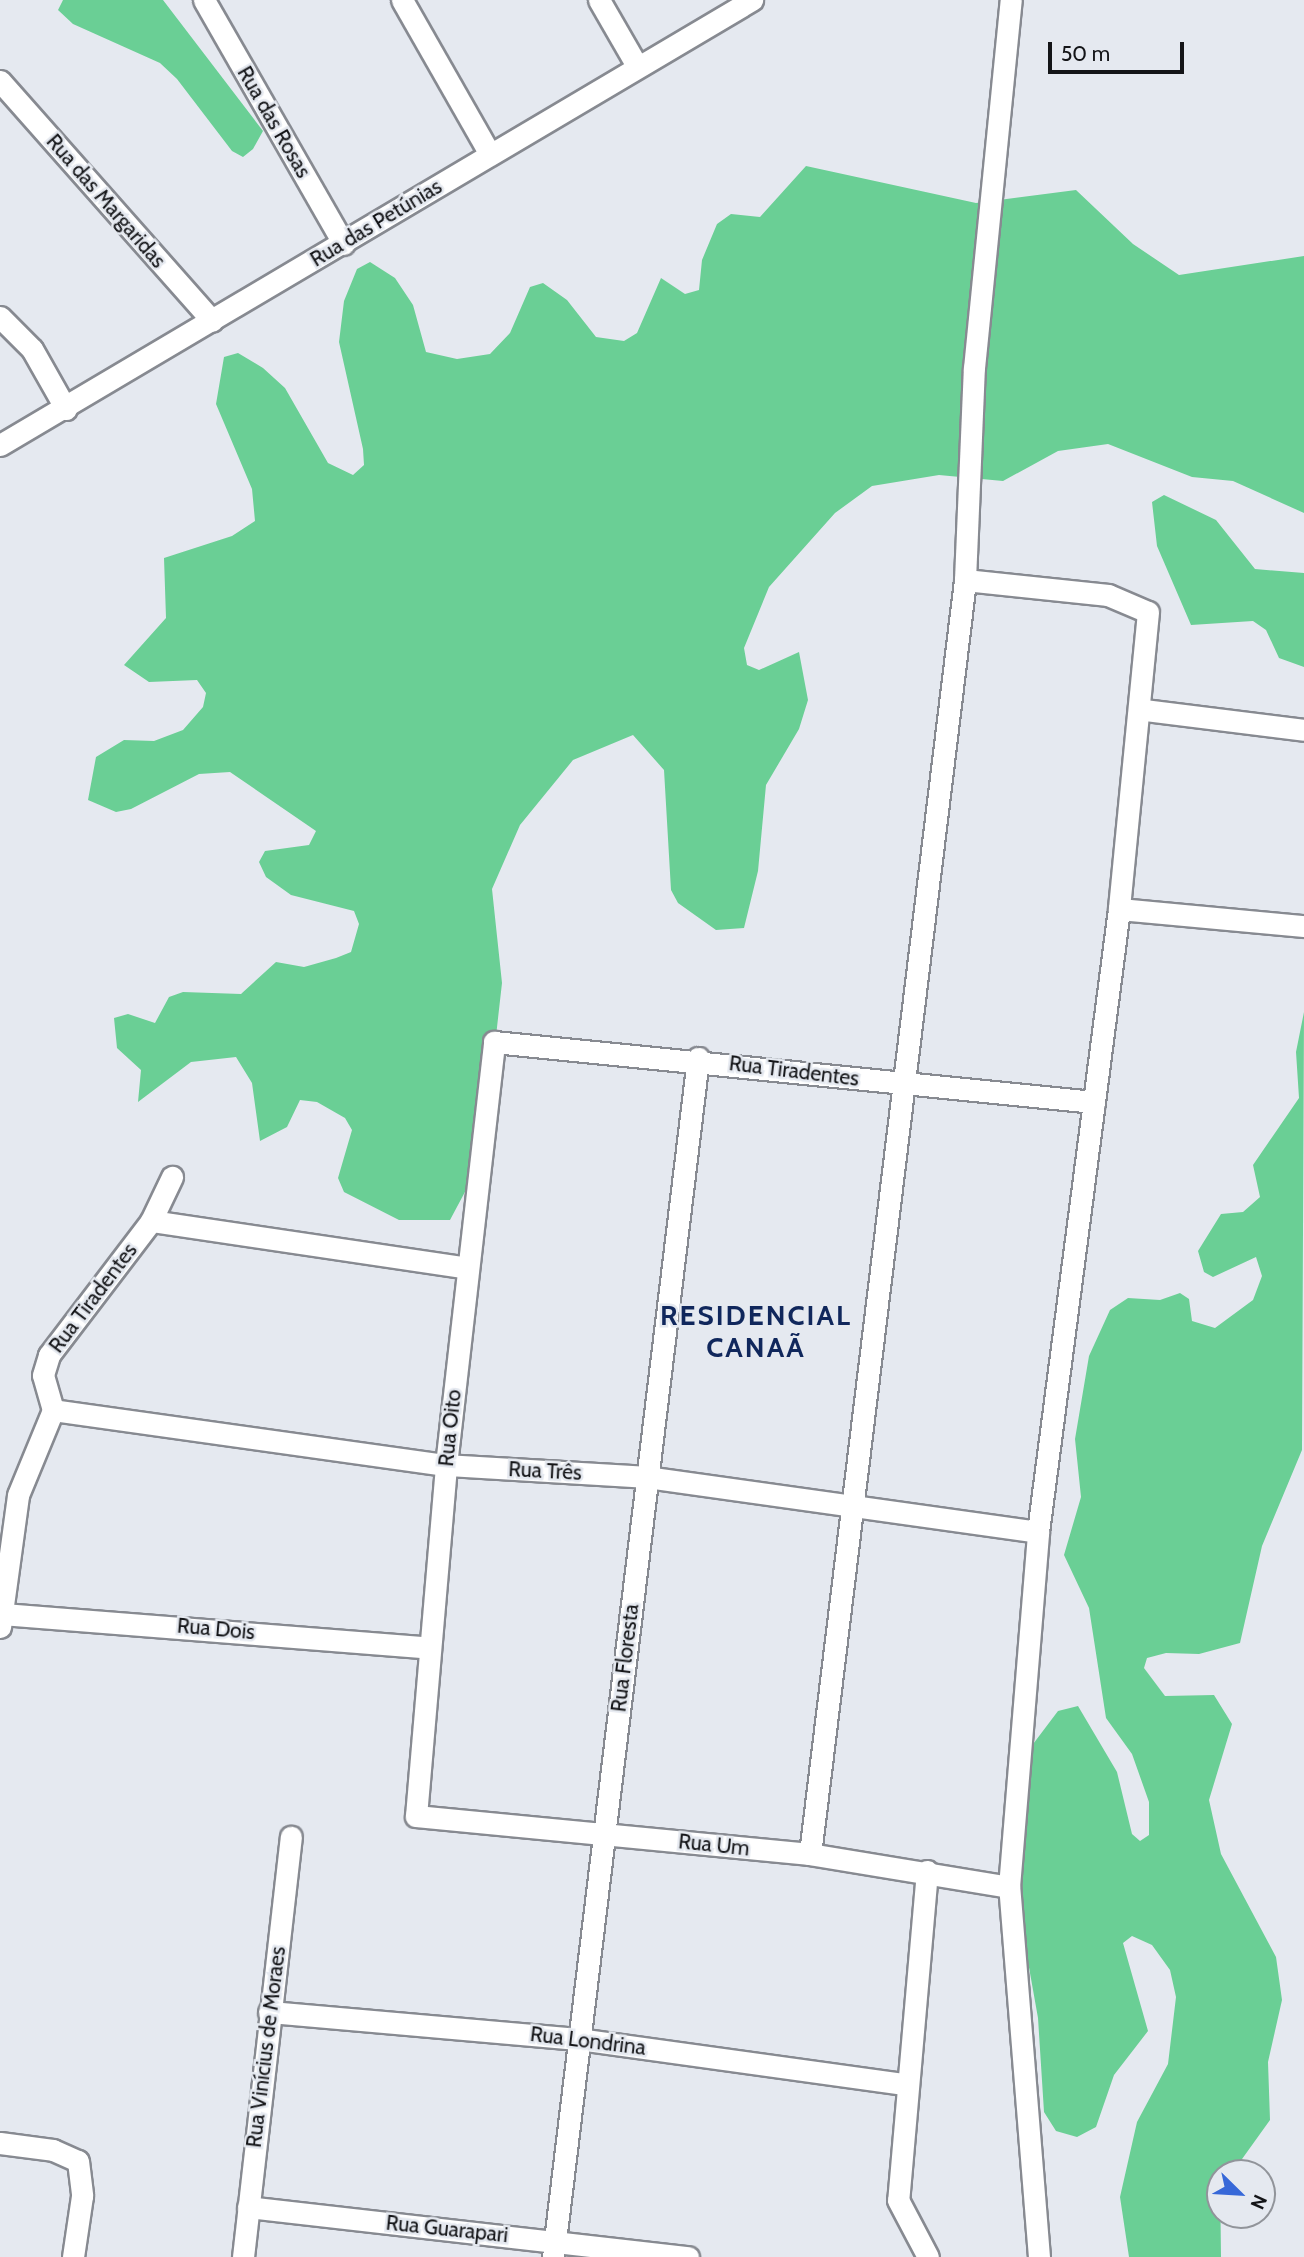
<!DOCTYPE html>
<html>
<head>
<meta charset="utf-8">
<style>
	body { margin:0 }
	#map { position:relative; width:1304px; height:2257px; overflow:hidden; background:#e5e9f0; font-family:Cabin,sans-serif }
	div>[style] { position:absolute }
	.forest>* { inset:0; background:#6acf95 }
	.roads { filter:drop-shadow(2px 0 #878a91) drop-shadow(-2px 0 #878a91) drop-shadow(0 2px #878a91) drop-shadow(0 -2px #878a91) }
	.minor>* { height:21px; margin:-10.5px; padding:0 10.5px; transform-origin:10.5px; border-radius:10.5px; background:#fff }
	span { translate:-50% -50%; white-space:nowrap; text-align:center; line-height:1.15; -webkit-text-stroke:5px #e5e9f0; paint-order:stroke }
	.street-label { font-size:21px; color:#141518 }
	.district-label { font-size:28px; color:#10275c; font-weight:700; letter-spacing:2px }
	.north { position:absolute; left:1206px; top:2159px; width:70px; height:70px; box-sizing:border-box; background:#e5e9f0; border:2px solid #91949a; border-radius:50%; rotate:114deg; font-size:19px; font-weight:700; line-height:28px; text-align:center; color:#141518 }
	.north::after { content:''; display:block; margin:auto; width:24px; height:32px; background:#3768d8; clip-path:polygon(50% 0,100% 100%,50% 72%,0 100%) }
	.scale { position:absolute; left:1048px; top:42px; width:136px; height:32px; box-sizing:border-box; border:4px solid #141518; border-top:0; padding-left:9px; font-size:21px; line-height:24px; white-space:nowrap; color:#141518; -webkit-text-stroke:5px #e5e9f0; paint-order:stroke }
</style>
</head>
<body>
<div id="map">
	<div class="forest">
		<i style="clip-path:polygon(63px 0,163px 0,263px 131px,253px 149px,243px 157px,232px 151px,177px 79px,160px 63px,73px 24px,58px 10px)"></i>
		<i style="clip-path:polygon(806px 166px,976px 203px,1076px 190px,1133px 244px,1179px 275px,1304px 256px,1304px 513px,1233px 481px,1192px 477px,1108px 444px,1058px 451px,1003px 481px,939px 475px,872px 486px,835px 513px,769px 587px,744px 648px,747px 665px,759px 670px,799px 652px,808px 700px,799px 729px,766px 785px,758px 871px,744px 928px,716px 930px,678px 903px,671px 890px,664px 770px,633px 735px,573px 760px,520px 825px,492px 889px,502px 983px,482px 1160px,450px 1220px,399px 1220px,344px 1192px,338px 1178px,352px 1130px,345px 1118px,317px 1102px,300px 1100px,287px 1127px,260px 1141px,252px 1083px,236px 1057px,191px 1062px,138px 1102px,141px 1070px,117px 1048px,114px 1018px,128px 1014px,155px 1023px,169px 997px,183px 992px,241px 994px,276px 962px,304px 967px,336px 958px,351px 952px,359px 924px,354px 911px,291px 895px,266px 877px,259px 862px,265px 851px,309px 845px,316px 831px,230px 772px,199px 774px,131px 809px,116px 812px,88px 800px,96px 757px,124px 740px,154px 741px,183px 730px,203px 707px,206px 693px,197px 680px,149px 682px,124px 665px,166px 618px,164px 558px,232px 536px,255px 521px,252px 489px,216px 404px,224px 357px,238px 353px,263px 368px,285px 388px,328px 463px,353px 475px,364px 465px,363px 449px,339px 342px,344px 301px,357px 269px,370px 262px,395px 278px,413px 305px,426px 352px,457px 359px,490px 354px,510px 333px,530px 287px,543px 283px,567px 300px,596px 337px,624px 341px,637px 333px,661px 278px,685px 294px,699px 290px,702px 260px,717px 224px,731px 214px,760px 217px)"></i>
		<i style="clip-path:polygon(1164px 495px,1216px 520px,1255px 569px,1304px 573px,1304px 667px,1279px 658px,1266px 630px,1253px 621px,1191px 625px,1157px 546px,1152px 502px)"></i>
		<i style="clip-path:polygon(1304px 1012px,1302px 1450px,1262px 1546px,1240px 1643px,1199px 1654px,1166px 1653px,1147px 1658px,1144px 1668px,1165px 1696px,1214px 1695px,1232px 1724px,1209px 1800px,1221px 1854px,1276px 1957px,1282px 2000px,1268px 2062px,1270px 2120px,1232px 2173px,1220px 2173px,1221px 2257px,1129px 2257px,1120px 2197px,1137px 2122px,1168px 2064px,1176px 1997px,1170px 1970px,1152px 1945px,1132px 1936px,1123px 1943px,1148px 2031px,1114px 2075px,1096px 2127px,1077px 2137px,1056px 2131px,1044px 2112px,1038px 2018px,1009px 1855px,1021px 1760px,1058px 1711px,1078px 1706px,1117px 1772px,1132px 1834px,1140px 1841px,1149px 1835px,1149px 1802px,1132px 1754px,1106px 1718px,1089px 1608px,1064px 1555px,1081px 1497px,1075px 1439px,1089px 1356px,1110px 1310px,1128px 1298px,1160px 1300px,1180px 1293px,1189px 1299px,1192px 1321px,1215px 1328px,1253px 1300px,1262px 1276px,1256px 1257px,1213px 1277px,1204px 1272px,1198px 1251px,1221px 1214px,1243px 1212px,1260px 1197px,1253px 1165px,1299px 1098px,1296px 1052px)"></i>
	</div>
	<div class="roads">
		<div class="minor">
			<i style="left:204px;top:0;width:281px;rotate:60.2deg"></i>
			<i style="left:402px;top:0;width:177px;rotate:60.3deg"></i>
			<i style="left:599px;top:0;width:74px;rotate:60deg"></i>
			<i style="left:0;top:81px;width:320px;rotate:48.5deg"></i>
			<i style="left:0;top:317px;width:45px;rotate:45deg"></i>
			<i style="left:32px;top:349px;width:69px;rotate:60.5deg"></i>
			<i style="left:0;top:445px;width:874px;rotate:-30.62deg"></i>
			<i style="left:965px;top:580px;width:144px;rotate:6deg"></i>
			<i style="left:1108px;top:595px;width:43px;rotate:23deg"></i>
			<i style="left:1148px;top:612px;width:298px;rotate:95.6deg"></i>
			<i style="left:1144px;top:710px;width:161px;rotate:7.1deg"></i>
			<i style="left:151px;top:1221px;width:320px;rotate:8.4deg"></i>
			<i style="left:53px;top:1410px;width:397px;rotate:8deg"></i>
			<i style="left:446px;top:1465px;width:201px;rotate:3.4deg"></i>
			<i style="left:647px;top:1477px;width:395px;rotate:8deg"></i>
			<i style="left:2px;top:1614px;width:429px;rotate:4.5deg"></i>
			<i style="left:0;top:1627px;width:133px;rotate:-82.2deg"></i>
			<i style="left:18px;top:1495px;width:92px;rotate:-67.6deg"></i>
			<i style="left:53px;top:1410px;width:36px;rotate:-106deg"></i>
			<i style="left:43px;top:1375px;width:21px;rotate:-73deg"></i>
			<i style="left:49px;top:1355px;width:168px;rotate:-52.7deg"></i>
			<i style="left:151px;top:1221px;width:49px;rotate:-64.5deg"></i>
			<i style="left:810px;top:1854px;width:1283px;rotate:-83.06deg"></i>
			<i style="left:965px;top:580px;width:212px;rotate:-87.6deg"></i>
			<i style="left:974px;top:368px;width:370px;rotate:-84.3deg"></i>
			<i style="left:927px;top:1871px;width:330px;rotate:95deg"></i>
			<i style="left:898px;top:2200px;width:64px;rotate:62.2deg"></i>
			<i style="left:1009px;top:1887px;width:202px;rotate:-170.6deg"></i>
			<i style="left:810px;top:1854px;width:396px;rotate:-174.5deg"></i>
			<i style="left:416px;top:1816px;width:352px;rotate:-85.1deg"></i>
			<i style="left:446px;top:1465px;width:426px;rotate:-83.5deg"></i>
			<i style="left:494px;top:1042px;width:603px;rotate:5.71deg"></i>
			<i style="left:269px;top:2012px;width:311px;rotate:5deg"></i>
			<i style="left:579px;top:2039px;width:329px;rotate:7.9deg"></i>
			<i style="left:0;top:2143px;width:53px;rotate:7.5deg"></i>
			<i style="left:53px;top:2150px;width:27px;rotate:24deg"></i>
			<i style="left:78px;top:2161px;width:35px;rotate:83deg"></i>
			<i style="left:82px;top:2196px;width:62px;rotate:98.4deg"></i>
			<i style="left:248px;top:2207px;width:443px;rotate:6.5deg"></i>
			<i style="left:243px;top:2257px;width:423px;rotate:-83.5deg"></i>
			<i style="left:553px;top:2257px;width:1208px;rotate:-83.1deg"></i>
			<i style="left:1039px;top:2257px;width:371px;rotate:-94.6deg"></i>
			<i style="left:1009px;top:1887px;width:356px;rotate:-85.3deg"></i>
			<i style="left:1038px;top:1532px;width:628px;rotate:-82.59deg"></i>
			<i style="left:1119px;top:909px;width:186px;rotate:5.3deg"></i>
		</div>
	</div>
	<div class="street-label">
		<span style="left:274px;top:122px;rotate:60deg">Rua das Rosas</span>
		<span style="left:106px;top:201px;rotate:49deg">Rua das Margaridas</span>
		<span style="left:376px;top:223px;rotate:-31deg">Rua das Petúnias</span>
		<span style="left:794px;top:1071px;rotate:7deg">Rua Tiradentes</span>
		<span style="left:93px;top:1298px;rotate:-53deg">Rua Tiradentes</span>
		<span style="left:450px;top:1428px;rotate:-84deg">Rua Oito</span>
		<span style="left:545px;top:1471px;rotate:3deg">Rua Três</span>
		<span style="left:216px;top:1629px;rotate:5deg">Rua Dois</span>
		<span style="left:625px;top:1658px;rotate:-83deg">Rua Floresta</span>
		<span style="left:714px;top:1845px;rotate:6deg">Rua Um</span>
		<span style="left:588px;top:2041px;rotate:7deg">Rua Londrina</span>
		<span style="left:266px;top:2047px;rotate:-83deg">Rua Vinícius de Moraes</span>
		<span style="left:447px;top:2229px;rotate:6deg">Rua Guarapari</span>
	</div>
	<div class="district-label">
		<span style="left:756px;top:1331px">RESIDENCIAL<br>CANAÃ</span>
	</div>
	<div class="north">N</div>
	<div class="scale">50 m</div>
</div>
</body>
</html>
